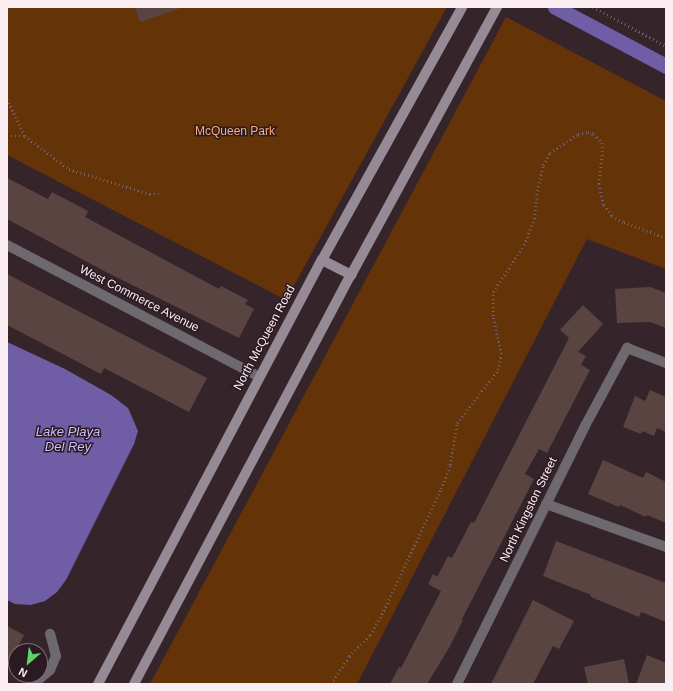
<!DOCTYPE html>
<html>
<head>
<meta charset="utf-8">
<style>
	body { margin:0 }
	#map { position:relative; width:673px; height:691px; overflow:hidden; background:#36242b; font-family:Arial,sans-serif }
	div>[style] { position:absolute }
	.green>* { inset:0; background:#643308 }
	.water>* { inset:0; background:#6f5ea6 }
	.canal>* { height:15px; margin:-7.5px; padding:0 7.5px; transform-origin:7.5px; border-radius:7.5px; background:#6f5ea6 }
	.building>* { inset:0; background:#5a4442 }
	.path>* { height:2.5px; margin-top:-1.25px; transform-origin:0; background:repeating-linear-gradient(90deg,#726268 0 1px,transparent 0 4px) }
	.street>* { height:10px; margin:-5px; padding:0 5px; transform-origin:5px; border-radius:5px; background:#6e686f }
	.secondary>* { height:10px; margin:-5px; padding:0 5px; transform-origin:5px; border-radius:5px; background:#958a96 }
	span { translate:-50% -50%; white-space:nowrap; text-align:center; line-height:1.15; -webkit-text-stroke:3px #2c1a22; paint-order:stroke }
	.park-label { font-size:12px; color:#faad79 }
	.street-label { font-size:12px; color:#fbeef2 }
	.water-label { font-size:13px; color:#c9bdfa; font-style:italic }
	.frame { position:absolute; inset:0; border:8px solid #fbeef2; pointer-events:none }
	.north { position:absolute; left:8px; top:643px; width:40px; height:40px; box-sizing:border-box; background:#2c1a22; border:1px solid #7f6f75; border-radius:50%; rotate:208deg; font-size:11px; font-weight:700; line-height:16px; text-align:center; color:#fbeef2 }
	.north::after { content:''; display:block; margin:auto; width:14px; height:18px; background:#5ed56c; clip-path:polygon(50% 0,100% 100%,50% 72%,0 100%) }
</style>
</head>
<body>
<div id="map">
	<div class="green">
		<i style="clip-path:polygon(7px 7px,447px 7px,286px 300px,7px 155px)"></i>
		<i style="clip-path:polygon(506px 17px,666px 101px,666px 269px,587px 239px,357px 684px,150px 684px)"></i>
	</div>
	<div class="water">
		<i style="clip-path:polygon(7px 342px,65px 369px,111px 395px,128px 408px,138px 431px,134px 444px,66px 580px,57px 592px,45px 601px,31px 605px,15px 604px,7px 600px)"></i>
	</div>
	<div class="canal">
		<i style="left:555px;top:7px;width:126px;rotate:28deg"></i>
	</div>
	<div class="building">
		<i style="clip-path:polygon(135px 7px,178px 7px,179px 9px,140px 22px)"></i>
		<i style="clip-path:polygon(7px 178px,48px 199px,52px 192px,88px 211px,85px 217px,219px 289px,221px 286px,248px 300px,245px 304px,254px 309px,239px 338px,106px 272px,7px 219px)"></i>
		<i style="clip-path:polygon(7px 274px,207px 378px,189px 412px,104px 368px,101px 374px,7px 325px)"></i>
		<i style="clip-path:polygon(650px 287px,666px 293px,666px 328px,650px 322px,617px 323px,615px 289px)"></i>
		<i style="clip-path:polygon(583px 305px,603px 324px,578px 352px,586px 356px,581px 365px,590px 370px,547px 453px,539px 449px,525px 474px,534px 479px,462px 619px,463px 620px,449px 648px,427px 684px,390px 684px,399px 667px,401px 668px,441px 591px,428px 584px,433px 574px,437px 577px,448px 556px,452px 558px,471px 522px,474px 523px,569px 338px,560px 330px)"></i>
		<i style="clip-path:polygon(650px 390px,666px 397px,666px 432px,657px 428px,654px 436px,642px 431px,641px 434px,623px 427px,635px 396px,645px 401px)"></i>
		<i style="clip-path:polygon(603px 460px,643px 478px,646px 472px,666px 482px,666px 523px,647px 515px,646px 517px,620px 505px,619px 507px,588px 494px)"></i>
		<i style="clip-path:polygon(556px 541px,666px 583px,666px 622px,641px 612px,639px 617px,591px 597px,591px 595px,543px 576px)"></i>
		<i style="clip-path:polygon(533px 600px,574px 621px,559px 649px,553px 646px,533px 684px,491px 684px)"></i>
		<i style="clip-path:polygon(7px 626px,24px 635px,7px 667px)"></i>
		<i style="clip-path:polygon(647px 655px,666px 663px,666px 684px,636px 684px)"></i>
		<i style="clip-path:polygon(624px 659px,629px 684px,588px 684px,584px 667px)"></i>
	</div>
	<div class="path">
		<i style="left:593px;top:7px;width:83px;rotate:28.1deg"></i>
		<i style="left:7px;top:99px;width:41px;rotate:64.1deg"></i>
		<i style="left:25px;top:136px;width:55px;rotate:36.9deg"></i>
		<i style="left:69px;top:169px;width:85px;rotate:17.2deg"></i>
		<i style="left:150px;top:194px;width:11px"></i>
		<i style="left:7px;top:136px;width:18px"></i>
		<i style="left:331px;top:684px;width:33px;rotate:-57deg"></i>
		<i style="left:349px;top:656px;width:30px;rotate:-45deg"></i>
		<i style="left:370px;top:635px;width:20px;rotate:-60deg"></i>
		<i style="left:380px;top:618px;width:143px;rotate:-64.7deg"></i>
		<i style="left:441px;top:489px;width:26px;rotate:-69deg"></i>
		<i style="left:450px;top:465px;width:43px;rotate:-80.5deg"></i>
		<i style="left:457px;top:423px;width:67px;rotate:-52.3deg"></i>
		<i style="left:498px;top:370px;width:16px;rotate:-79deg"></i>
		<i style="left:501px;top:354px;width:39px;rotate:-102deg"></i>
		<i style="left:493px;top:316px;width:24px;rotate:-90deg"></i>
		<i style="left:493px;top:292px;width:56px;rotate:-56.6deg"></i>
		<i style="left:524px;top:245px;width:28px;rotate:-69deg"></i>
		<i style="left:534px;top:219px;width:32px;rotate:-83deg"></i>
		<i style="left:538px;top:187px;width:23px;rotate:-77deg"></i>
		<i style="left:543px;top:165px;width:14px;rotate:-60deg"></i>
		<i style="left:550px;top:153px;width:34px;rotate:-34deg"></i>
		<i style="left:578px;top:134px;width:10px;rotate:-11deg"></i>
		<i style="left:588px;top:132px;width:6px;rotate:18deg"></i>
		<i style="left:594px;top:134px;width:12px;rotate:48deg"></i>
		<i style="left:602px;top:143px;width:8px;rotate:83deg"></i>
		<i style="left:603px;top:151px;width:33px;rotate:97deg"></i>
		<i style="left:599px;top:184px;width:22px;rotate:77deg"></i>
		<i style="left:604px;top:205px;width:14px;rotate:54deg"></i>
		<i style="left:612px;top:216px;width:13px;rotate:27deg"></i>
		<i style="left:624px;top:222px;width:45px;rotate:20.9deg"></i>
	</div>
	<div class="street">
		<i style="left:7px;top:245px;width:284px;rotate:27.6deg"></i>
		<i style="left:546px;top:504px;width:127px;rotate:19.7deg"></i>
		<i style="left:33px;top:684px;width:22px;rotate:-39deg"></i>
		<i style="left:50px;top:670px;width:15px;rotate:-67deg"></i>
		<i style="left:56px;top:656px;width:23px;rotate:-105deg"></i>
		<i style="left:457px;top:684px;width:288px;rotate:-63.6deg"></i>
		<i style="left:585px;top:426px;width:89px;rotate:-61.7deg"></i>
		<i style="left:627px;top:348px;width:42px;rotate:21deg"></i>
	</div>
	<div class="secondary">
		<i style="left:322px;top:260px;width:33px;rotate:27deg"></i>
		<i style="left:98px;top:684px;width:480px;rotate:-62.2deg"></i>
		<i style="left:322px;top:260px;width:289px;rotate:-61deg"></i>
		<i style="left:134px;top:684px;width:463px;rotate:-62.1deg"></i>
		<i style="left:351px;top:275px;width:305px;rotate:-61.4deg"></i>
	</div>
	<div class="park-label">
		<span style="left:235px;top:132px">McQueen Park</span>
	</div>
	<div class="street-label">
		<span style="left:139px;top:299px;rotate:27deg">West Commerce Avenue</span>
		<span style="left:265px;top:338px;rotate:-62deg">North McQueen Road</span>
		<span style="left:529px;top:510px;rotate:-64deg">North Kingston Street</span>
	</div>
	<div class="water-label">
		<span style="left:68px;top:440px">Lake Playa<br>Del Rey</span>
	</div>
	<div class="frame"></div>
	<div class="north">N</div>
</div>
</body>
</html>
